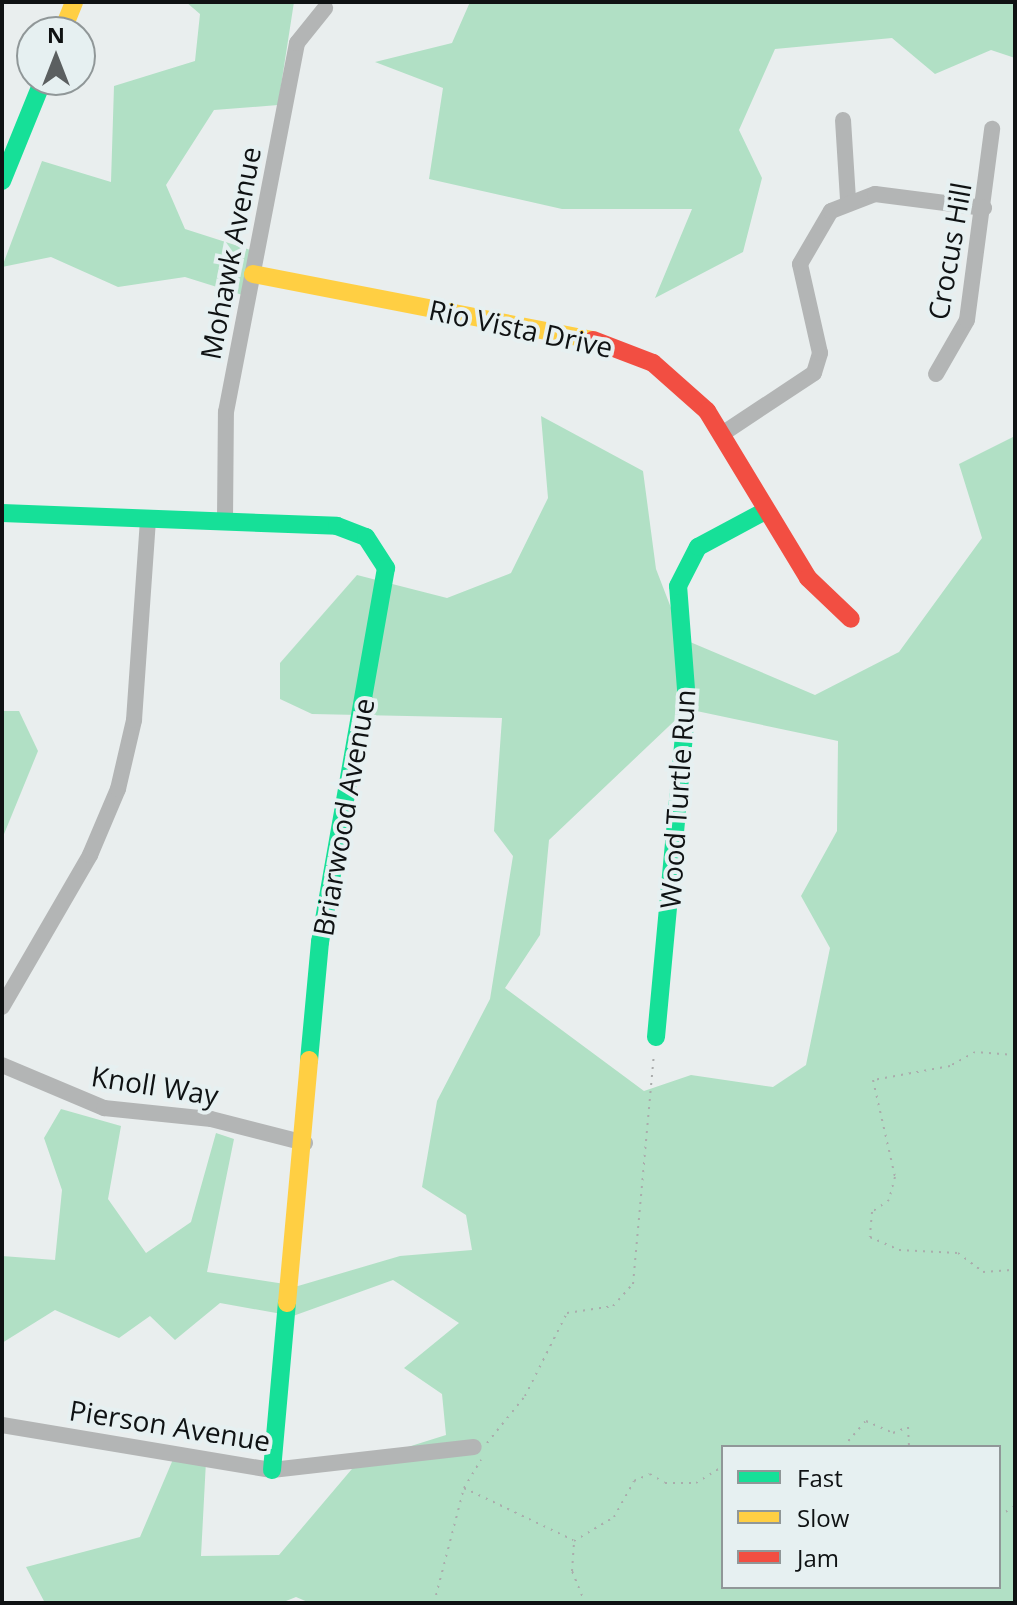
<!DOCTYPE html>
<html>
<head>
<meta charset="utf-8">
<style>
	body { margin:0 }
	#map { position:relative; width:1017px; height:1605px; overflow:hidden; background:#e9eeee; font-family:"Open Sans",sans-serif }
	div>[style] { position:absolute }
	.forest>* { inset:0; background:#b1e0c5 }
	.path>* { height:2px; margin-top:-1px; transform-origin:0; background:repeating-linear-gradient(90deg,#aaacac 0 2px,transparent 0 8px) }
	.street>* { height:16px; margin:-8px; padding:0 8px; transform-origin:8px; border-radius:8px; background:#b3b5b5 }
	.fast>* { height:18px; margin:-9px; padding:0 9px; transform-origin:9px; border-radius:9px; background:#16e098 }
	.slow>* { height:18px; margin:-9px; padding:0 9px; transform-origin:9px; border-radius:9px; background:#ffcf43 }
	.jam>* { height:18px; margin:-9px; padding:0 9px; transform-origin:9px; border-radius:9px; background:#f24e42 }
	span { translate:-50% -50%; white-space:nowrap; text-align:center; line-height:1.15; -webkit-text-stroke:8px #e6f0f1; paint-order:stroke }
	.street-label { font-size:28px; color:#0f1213 }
	.frame { position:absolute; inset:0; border:4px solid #0f1213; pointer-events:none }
	.legend { position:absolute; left:721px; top:1445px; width:280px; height:144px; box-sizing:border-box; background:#e6f0f1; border:2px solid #909798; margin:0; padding:10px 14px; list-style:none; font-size:24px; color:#0f1213 }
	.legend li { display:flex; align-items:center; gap:16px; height:40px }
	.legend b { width:40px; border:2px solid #909798 }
	.north { position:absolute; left:16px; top:16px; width:80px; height:80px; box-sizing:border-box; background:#e6f0f1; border:2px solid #909798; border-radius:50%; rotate:0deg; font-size:22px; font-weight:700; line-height:32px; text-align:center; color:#0f1213 }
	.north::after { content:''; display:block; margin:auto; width:28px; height:36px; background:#5b5f60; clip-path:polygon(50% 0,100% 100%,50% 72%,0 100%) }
</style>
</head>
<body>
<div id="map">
	<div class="forest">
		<i style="clip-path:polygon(186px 2px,294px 2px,278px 105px,214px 110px,166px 185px,185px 229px,260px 253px,252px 298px,185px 277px,118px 287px,51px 257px,2px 267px,42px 161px,111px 182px,114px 86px,195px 61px,200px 14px)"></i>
		<i style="clip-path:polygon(470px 2px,1015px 2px,1015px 58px,991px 50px,935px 74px,892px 38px,775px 49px,739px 130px,762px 178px,743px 252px,655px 298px,692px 209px,562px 209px,429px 179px,443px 88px,375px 62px,452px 43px)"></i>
		<i style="clip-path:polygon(evenodd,541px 416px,643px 471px,656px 569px,683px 639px,815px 695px,899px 652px,982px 538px,959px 464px,1015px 436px,1015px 1603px,310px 1603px,296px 1597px,281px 1603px,45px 1603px,26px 1567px,140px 1537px,174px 1457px,206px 1461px,201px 1556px,279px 1555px,357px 1463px,446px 1435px,442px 1394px,404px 1368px,459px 1323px,393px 1280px,293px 1316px,220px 1303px,175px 1340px,150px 1316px,119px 1338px,55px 1310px,2px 1343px,2px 1256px,55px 1260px,62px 1190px,44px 1138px,61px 1109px,121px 1126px,108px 1199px,146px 1253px,191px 1222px,216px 1133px,234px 1139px,207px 1272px,298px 1286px,400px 1256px,472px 1250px,466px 1215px,422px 1187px,437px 1101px,490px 999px,513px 856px,494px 831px,502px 718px,312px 714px,280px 699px,280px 663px,357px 575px,447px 598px,511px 573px,548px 498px,541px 416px,687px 709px,838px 741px,837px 831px,801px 896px,830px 948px,806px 1065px,773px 1087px,691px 1075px,644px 1091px,505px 988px,540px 935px,549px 840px,687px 709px,541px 416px,723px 1447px,999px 1447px,999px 1587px,723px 1587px,723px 1447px)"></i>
		<i style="clip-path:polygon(2px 711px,19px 711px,38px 751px,2px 839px)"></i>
	</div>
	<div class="path">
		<i style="left:1015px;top:866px;width:1px;rotate:90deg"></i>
		<i style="left:1015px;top:1055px;width:40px;rotate:-175.7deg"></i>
		<i style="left:975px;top:1052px;width:29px;rotate:151deg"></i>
		<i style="left:950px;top:1066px;width:78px;rotate:169.7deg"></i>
		<i style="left:873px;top:1080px;width:99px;rotate:77.2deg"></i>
		<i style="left:895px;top:1177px;width:24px;rotate:105deg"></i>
		<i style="left:889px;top:1200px;width:21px;rotate:145deg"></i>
		<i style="left:872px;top:1212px;width:25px;rotate:95deg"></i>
		<i style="left:870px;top:1237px;width:32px;rotate:24deg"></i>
		<i style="left:899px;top:1250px;width:59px;rotate:2.9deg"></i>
		<i style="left:958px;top:1253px;width:31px;rotate:37deg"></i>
		<i style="left:983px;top:1272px;width:32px;rotate:-4deg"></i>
		<i style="left:487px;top:1443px;width:60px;rotate:-51deg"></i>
		<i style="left:525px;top:1396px;width:93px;rotate:-63.2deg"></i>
		<i style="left:567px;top:1313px;width:47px;rotate:-8.7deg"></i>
		<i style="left:613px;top:1306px;width:30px;rotate:-48deg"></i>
		<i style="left:633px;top:1284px;width:231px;rotate:-84.8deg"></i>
		<i style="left:843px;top:1447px;width:35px;rotate:-49deg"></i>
		<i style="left:866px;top:1421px;width:30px;rotate:24deg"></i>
		<i style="left:893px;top:1433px;width:16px;rotate:-22deg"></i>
		<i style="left:908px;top:1427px;width:20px;rotate:87deg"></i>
		<i style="left:464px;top:1488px;width:33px;rotate:-59deg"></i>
		<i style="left:999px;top:1516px;width:19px;rotate:-32deg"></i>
		<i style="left:434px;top:1603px;width:119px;rotate:-75.4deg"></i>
		<i style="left:464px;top:1488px;width:121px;rotate:25.5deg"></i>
		<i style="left:585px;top:1603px;width:35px;rotate:-112deg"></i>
		<i style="left:572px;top:1571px;width:30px;rotate:-86deg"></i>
		<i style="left:574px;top:1541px;width:47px;rotate:-31deg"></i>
		<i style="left:614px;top:1517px;width:41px;rotate:-60.9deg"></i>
		<i style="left:634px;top:1481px;width:17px;rotate:-24deg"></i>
		<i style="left:650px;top:1474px;width:17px;rotate:31deg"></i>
		<i style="left:665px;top:1483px;width:31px"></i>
		<i style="left:696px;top:1483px;width:32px;rotate:-32deg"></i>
	</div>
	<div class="street">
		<i style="left:843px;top:120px;width:79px;rotate:86.4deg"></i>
		<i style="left:936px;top:374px;width:62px;rotate:-60.1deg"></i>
		<i style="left:967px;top:320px;width:193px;rotate:-82.5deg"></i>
		<i style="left:722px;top:434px;width:110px;rotate:-33.5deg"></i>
		<i style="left:814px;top:373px;width:21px;rotate:-73deg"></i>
		<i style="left:820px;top:353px;width:91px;rotate:-102.7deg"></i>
		<i style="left:800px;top:264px;width:61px;rotate:-59.7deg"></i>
		<i style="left:831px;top:211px;width:47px;rotate:-21.1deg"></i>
		<i style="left:875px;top:194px;width:110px;rotate:7.3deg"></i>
		<i style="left:225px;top:519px;width:107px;rotate:-89.5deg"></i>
		<i style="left:226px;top:412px;width:376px;rotate:-79.1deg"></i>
		<i style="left:297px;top:43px;width:45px;rotate:-51.3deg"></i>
		<i style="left:2px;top:1007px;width:176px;rotate:-59.9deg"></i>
		<i style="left:90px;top:855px;width:72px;rotate:-67deg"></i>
		<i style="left:118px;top:789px;width:71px;rotate:-76.9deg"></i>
		<i style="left:134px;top:720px;width:202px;rotate:-86deg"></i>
		<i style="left:2px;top:1065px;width:111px;rotate:22.9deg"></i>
		<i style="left:104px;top:1108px;width:108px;rotate:5.9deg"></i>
		<i style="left:211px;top:1119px;width:97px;rotate:14.3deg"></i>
		<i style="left:2px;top:1425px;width:274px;rotate:9.5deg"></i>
		<i style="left:272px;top:1470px;width:203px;rotate:-6.5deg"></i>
	</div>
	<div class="fast">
		<i style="left:2px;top:181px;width:109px;rotate:-67.9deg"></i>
		<i style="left:2px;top:513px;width:335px;rotate:2.2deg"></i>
		<i style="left:337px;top:526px;width:31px;rotate:21deg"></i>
		<i style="left:366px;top:537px;width:37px;rotate:57deg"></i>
		<i style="left:386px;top:568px;width:380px;rotate:100deg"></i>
		<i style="left:320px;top:942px;width:119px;rotate:95.3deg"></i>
		<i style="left:656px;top:1037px;width:336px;rotate:-84.7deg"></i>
		<i style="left:687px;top:702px;width:116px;rotate:-94.4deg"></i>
		<i style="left:678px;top:586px;width:44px;rotate:-62.9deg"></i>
		<i style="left:698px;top:547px;width:76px;rotate:-28.2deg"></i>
		<i style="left:272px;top:1470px;width:168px;rotate:-84.9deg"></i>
	</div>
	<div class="slow">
		<i style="left:62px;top:32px;width:32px;rotate:-68deg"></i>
		<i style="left:253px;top:274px;width:346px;rotate:11deg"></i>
		<i style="left:287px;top:1303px;width:244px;rotate:-84.8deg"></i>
	</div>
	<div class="jam">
		<i style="left:593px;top:340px;width:64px;rotate:21deg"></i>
		<i style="left:653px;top:363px;width:72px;rotate:41.6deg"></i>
		<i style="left:707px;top:411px;width:195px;rotate:58.8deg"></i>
		<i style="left:808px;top:578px;width:59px;rotate:43.6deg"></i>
	</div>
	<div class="street-label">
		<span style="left:949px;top:251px;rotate:-80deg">Crocus Hill</span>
		<span style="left:230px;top:253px;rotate:-79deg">Mohawk Avenue</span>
		<span style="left:521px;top:328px;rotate:12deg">Rio Vista Drive</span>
		<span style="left:677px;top:799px;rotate:-86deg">Wood Turtle Run</span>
		<span style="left:343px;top:817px;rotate:-80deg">Briarwood Avenue</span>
		<span style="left:155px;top:1085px;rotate:9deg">Knoll Way</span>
		<span style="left:170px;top:1425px;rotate:9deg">Pierson Avenue</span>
	</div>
	<div class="frame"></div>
	<ul class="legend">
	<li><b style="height:10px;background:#16e098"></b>Fast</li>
	<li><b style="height:10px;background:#ffcf43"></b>Slow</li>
	<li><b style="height:10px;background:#f24e42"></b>Jam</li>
	</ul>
	<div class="north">N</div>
</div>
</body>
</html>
